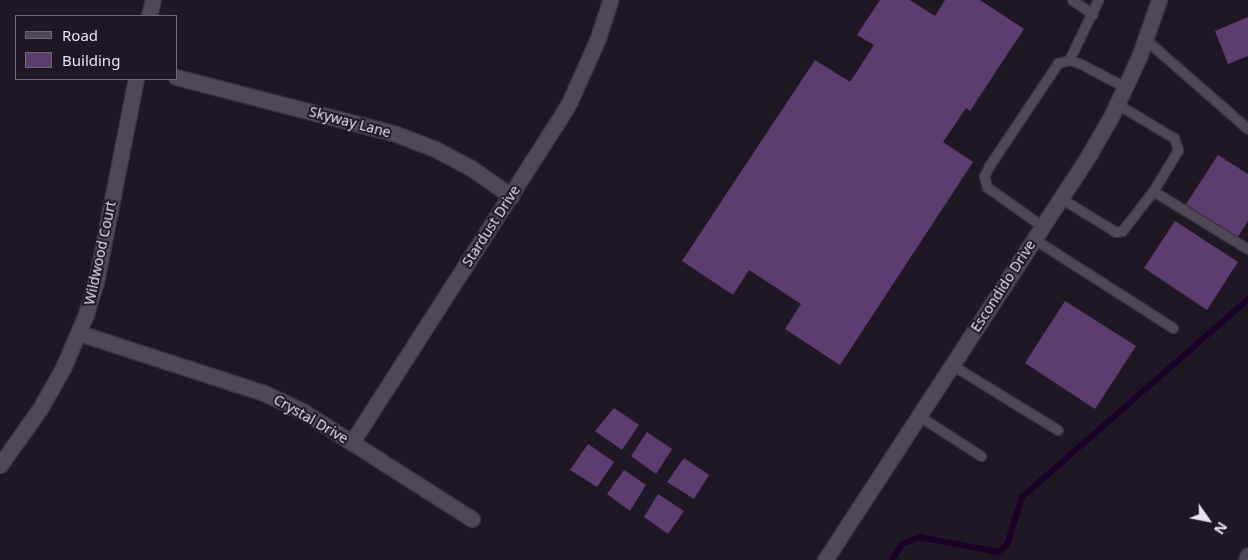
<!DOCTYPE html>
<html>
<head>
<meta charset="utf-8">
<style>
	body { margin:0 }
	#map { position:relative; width:1248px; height:560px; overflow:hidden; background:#1f1824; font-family:"Noto Sans",sans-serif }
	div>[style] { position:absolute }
	.stream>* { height:6px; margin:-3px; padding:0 3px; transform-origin:3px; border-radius:3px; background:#180027 }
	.building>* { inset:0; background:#5b3d6f }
	.roads { filter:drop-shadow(1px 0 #3a353e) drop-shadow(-1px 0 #3a353e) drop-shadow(0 1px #3a353e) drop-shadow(0 -1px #3a353e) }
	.service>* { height:9px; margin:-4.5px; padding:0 4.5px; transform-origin:4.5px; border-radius:4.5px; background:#504856 }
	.minor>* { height:15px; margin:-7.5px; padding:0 7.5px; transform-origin:7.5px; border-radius:7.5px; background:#504856 }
	.tertiary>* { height:15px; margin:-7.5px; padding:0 7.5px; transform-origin:7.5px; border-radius:7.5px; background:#504856 }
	span { translate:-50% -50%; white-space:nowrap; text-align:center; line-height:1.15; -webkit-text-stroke:4px #1f1824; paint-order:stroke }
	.street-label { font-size:14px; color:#e8e3ec }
	.legend { position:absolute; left:15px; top:15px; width:162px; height:65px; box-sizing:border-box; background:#1f1824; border:1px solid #6f6974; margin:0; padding:6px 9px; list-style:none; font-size:15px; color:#e8e3ec }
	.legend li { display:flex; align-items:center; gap:10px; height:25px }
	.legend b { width:25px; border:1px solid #6f6974 }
	.north { position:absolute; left:1183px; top:495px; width:50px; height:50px; -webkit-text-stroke:4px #1f1824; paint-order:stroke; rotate:123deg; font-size:14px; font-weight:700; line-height:20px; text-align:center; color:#e8e3ec }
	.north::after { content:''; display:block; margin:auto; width:18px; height:22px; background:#e8e3ec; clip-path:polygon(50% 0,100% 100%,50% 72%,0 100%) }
</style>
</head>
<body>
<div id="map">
	<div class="stream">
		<i style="left:892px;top:560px;width:19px;rotate:-58deg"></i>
		<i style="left:902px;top:544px;width:19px;rotate:-21deg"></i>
		<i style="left:920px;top:537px;width:79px;rotate:10.9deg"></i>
		<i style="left:998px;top:552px;width:11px;rotate:-38deg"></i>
		<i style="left:1007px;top:545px;width:50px;rotate:-72.6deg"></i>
		<i style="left:1022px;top:497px;width:300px;rotate:-41.2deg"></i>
	</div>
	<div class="building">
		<i style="clip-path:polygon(880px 0,910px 0,935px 16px,945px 0,980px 0,1024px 29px,970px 111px,966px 108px,943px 142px,973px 162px,840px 365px,785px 329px,801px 304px,749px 270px,733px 295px,682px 261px,815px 60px,850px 82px,874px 45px,857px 35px)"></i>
		<i style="clip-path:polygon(1248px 17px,1248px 56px,1228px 64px,1215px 31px)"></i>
		<i style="clip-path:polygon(1218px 155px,1248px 174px,1248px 221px,1237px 238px,1186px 204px)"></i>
		<i style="clip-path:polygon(1175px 221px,1238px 262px,1207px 310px,1144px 268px)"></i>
		<i style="clip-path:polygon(1065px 301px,1136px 346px,1095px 409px,1025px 363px)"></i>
		<i style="clip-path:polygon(614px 408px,639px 425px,622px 450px,595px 431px)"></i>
		<i style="clip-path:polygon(647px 432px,672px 449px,656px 474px,631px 456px)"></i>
		<i style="clip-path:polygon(588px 444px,614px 462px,597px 487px,570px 470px)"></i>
		<i style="clip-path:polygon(684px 458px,709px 475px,694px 499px,667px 482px)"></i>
		<i style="clip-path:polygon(624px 470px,646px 485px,630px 511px,607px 494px)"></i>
		<i style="clip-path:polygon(658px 494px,684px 511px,668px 534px,644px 517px)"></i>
	</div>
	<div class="roads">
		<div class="service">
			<i style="left:1072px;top:0;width:25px;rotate:34deg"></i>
			<i style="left:1146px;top:40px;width:135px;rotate:41.1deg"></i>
			<i style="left:1069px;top:60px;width:67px;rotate:-64.2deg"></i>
			<i style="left:1153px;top:191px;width:111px;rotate:31.4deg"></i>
			<i style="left:1062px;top:199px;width:63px;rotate:31.4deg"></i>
			<i style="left:1116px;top:232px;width:6px;rotate:-9deg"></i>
			<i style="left:1122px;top:231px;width:51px;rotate:-52.2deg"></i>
			<i style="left:1153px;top:191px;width:48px;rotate:-58.6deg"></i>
			<i style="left:1178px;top:150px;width:13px;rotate:-108deg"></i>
			<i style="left:1174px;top:138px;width:66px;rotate:-149.2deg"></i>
			<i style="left:1042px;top:226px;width:67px;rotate:-144.7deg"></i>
			<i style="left:987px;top:187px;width:11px;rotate:-105deg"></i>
			<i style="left:984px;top:176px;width:11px;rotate:-63deg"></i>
			<i style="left:989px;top:166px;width:124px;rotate:-56.2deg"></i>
			<i style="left:1058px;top:63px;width:11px;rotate:-15deg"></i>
			<i style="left:1069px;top:60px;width:10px;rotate:17deg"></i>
			<i style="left:1079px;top:63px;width:52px;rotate:27.6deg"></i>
			<i style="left:1034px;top:239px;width:165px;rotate:32.6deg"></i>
			<i style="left:952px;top:365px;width:124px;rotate:31.5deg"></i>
			<i style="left:919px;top:416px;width:74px;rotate:32.8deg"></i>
		</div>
		<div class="minor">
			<i style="left:149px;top:16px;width:16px;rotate:-76deg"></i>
			<i style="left:176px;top:77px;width:227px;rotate:14.5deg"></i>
			<i style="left:396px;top:134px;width:42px;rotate:21deg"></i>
			<i style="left:435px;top:149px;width:41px;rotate:27.8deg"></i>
			<i style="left:471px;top:168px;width:49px;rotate:35deg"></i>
			<i style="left:79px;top:333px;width:194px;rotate:18deg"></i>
			<i style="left:264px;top:393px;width:44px;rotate:25.4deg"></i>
			<i style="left:304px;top:412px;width:199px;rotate:32.5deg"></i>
			<i style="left:352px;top:442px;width:379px;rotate:-57.3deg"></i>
			<i style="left:557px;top:123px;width:26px;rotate:-59deg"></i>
			<i style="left:570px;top:101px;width:69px;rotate:-66deg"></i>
			<i style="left:598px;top:38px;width:40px;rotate:-72deg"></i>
			<i style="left:0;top:465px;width:71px;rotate:-54.7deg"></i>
			<i style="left:41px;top:407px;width:45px;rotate:-60.6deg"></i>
			<i style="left:63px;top:368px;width:59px;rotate:-66.9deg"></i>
			<i style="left:86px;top:314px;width:34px;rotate:-73deg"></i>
			<i style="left:96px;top:282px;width:207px;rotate:-78.9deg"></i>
			<i style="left:1246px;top:560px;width:5px;rotate:-68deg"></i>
		</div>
		<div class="tertiary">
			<i style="left:825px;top:560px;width:486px;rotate:-56.9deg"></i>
			<i style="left:1090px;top:153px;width:39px;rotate:-60deg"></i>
			<i style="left:1110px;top:119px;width:68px;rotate:-64.9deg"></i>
			<i style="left:1139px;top:57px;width:60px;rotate:-70.7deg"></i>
		</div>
	</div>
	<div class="street-label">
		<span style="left:350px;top:122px;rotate:15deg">Skyway Lane</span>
		<span style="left:491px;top:226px;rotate:-57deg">Stardust Drive</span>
		<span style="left:100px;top:253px;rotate:-78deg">Wildwood Court</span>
		<span style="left:1003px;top:286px;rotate:-57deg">Escondido Drive</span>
		<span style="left:311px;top:419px;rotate:30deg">Crystal Drive</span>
	</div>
	<ul class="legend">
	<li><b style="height:6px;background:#504856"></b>Road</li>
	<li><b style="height:14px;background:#5b3d6f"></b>Building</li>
	</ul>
	<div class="north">N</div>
</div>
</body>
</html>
